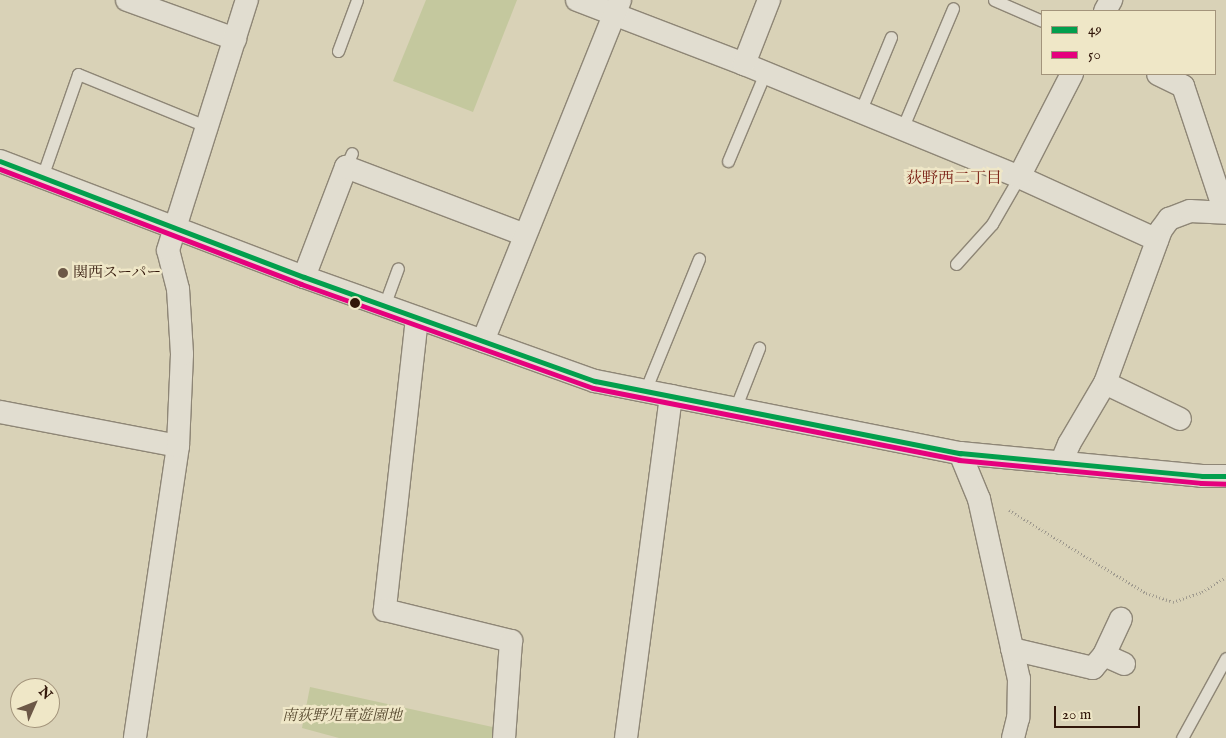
<!DOCTYPE html>
<html>
<head>
<meta charset="utf-8">
<style>
	body { margin:0 }
	#map { position:relative; width:1226px; height:738px; overflow:hidden; background:#d9d2b7; font-family:"IM FELL English","Noto Serif JP",serif }
	div>[style] { position:absolute }
	.green>* { inset:0; background:#c4c89e }
	.path>* { height:3px; margin-top:-1.5px; transform-origin:0; background:repeating-linear-gradient(90deg,#a09b8f 0 1px,transparent 0 3.5px) }
	.roads { filter:drop-shadow(1px 0 #8e8676) drop-shadow(-1px 0 #8e8676) drop-shadow(0 1px #8e8676) drop-shadow(0 -1px #8e8676) }
	.lane>* { height:11px; margin:-5.5px; padding:0 5.5px; transform-origin:5.5px; border-radius:5.5px; background:#e1ddd0 }
	.street>* { height:22px; margin:-11px; padding:0 11px; transform-origin:11px; border-radius:11px; background:#e1ddd0 }
	.bus-1>* { height:5px; margin:-2.5px; padding:0 2.5px; transform-origin:2.5px; border-radius:2.5px; background:#029f4d }
	.bus-2>* { height:5px; margin:-2.5px; padding:0 2.5px; transform-origin:2.5px; border-radius:2.5px; background:#e5007d }
	.dots>* { width:14px; height:14px; translate:-50% -50%; box-sizing:border-box; border:2px solid #efe7c7; border-radius:50% }
	span { translate:-50% -50%; white-space:nowrap; text-align:center; line-height:1.15; -webkit-text-stroke:5px #efe7c7; paint-order:stroke }
	.poi-label { font-size:15px; color:#32170a }
	.left { translate:0 -50%; text-align:left }
	.park-label { font-size:15px; color:#584a30; font-style:italic }
	.neighbourhood-label { font-size:16px; color:#7a1f14 }
	.legend { position:absolute; left:1041px; top:10px; width:175px; height:65px; box-sizing:border-box; background:#efe7c7; border:1px solid #a3947b; margin:0; padding:6px 9px; list-style:none; font-size:15px; color:#32170a }
	.legend li { display:flex; align-items:center; gap:10px; height:25px }
	.legend b { width:25px; border:1px solid #a3947b }
	.north { position:absolute; left:10px; top:678px; width:50px; height:50px; box-sizing:border-box; background:#efe7c7; border:1px solid #a3947b; border-radius:50%; rotate:46deg; font-size:14px; font-weight:700; line-height:20px; text-align:center; color:#32170a }
	.north::after { content:''; display:block; margin:auto; width:18px; height:22px; background:#6c5847; clip-path:polygon(50% 0,100% 100%,50% 72%,0 100%) }
	.scale { position:absolute; left:1054px; top:706px; width:86px; height:22px; box-sizing:border-box; border:2px solid #32170a; border-top:0; padding-left:6px; font-size:15px; line-height:18px; white-space:nowrap; color:#32170a; -webkit-text-stroke:4px #efe7c7; paint-order:stroke }
</style>
</head>
<body>
<div id="map">
	<div class="green">
		<i style="clip-path:polygon(426px 0,517px 0,473px 112px,393px 81px)"></i>
		<i style="clip-path:polygon(310px 687px,497px 728px,496px 738px,339px 738px,302px 728px)"></i>
	</div>
	<div class="path">
		<i style="left:1009px;top:510px;width:160px;rotate:31.2deg"></i>
		<i style="left:1146px;top:593px;width:28px;rotate:18deg"></i>
		<i style="left:1173px;top:602px;width:31px;rotate:-19deg"></i>
		<i style="left:1202px;top:592px;width:28px;rotate:-32deg"></i>
	</div>
	<div class="roads">
		<div class="lane">
			<i style="left:994px;top:0;width:52px;rotate:23.6deg"></i>
			<i style="left:338px;top:51px;width:54px;rotate:-69.6deg"></i>
			<i style="left:860px;top:112px;width:81px;rotate:-67.5deg"></i>
			<i style="left:902px;top:129px;width:131px;rotate:-67.1deg"></i>
			<i style="left:728px;top:161px;width:95px;rotate:-67.2deg"></i>
			<i style="left:346px;top:167px;width:15px;rotate:-67deg"></i>
			<i style="left:42px;top:177px;width:109px;rotate:-70.7deg"></i>
			<i style="left:78px;top:74px;width:140px;rotate:22.2deg"></i>
			<i style="left:956px;top:264px;width:54px;rotate:-48deg"></i>
			<i style="left:992px;top:224px;width:54px;rotate:-60.1deg"></i>
			<i style="left:384px;top:306px;width:40px;rotate:-69.8deg"></i>
			<i style="left:645px;top:391px;width:143px;rotate:-67.8deg"></i>
			<i style="left:735px;top:409px;width:66px;rotate:-68.5deg"></i>
			<i style="left:1182px;top:738px;width:91px;rotate:-61.2deg"></i>
		</div>
		<div class="street">
			<i style="left:127px;top:0;width:115px;rotate:19.9deg"></i>
			<i style="left:577px;top:0;width:179px;rotate:21deg"></i>
			<i style="left:744px;top:64px;width:297px;rotate:22.3deg"></i>
			<i style="left:1019px;top:177px;width:152px;rotate:24.5deg"></i>
			<i style="left:1105px;top:11px;width:13px;rotate:-61deg"></i>
			<i style="left:744px;top:64px;width:69px;rotate:-68.7deg"></i>
			<i style="left:1158px;top:74px;width:28px;rotate:26deg"></i>
			<i style="left:1183px;top:86px;width:133px;rotate:71.6deg"></i>
			<i style="left:0;top:161px;width:325px;rotate:20.9deg"></i>
			<i style="left:304px;top:277px;width:309px;rotate:19.7deg"></i>
			<i style="left:595px;top:381px;width:372px;rotate:11.2deg"></i>
			<i style="left:960px;top:453px;width:243px;rotate:5.4deg"></i>
			<i style="left:1202px;top:476px;width:24px"></i>
			<i style="left:1019px;top:177px;width:116px;rotate:-62.8deg"></i>
			<i style="left:304px;top:277px;width:118px;rotate:-69.1deg"></i>
			<i style="left:346px;top:167px;width:191px;rotate:20.8deg"></i>
			<i style="left:417px;top:318px;width:294px;rotate:96.3deg"></i>
			<i style="left:385px;top:610px;width:130px;rotate:13.8deg"></i>
			<i style="left:511px;top:641px;width:97px;rotate:94.1deg"></i>
			<i style="left:483px;top:341px;width:367px;rotate:-68.1deg"></i>
			<i style="left:1105px;top:383px;width:83px;rotate:25.6deg"></i>
			<i style="left:0;top:412px;width:181px;rotate:10.8deg"></i>
			<i style="left:178px;top:446px;width:295px;rotate:98.4deg"></i>
			<i style="left:178px;top:446px;width:92px;rotate:-87.5deg"></i>
			<i style="left:182px;top:354px;width:65px;rotate:-93.5deg"></i>
			<i style="left:178px;top:289px;width:40px;rotate:-104.4deg"></i>
			<i style="left:168px;top:250px;width:262px;rotate:-72.5deg"></i>
			<i style="left:960px;top:453px;width:50px;rotate:67.6deg"></i>
			<i style="left:979px;top:499px;width:184px;rotate:77.5deg"></i>
			<i style="left:1019px;top:679px;width:39px;rotate:91deg"></i>
			<i style="left:1018px;top:718px;width:21px;rotate:104deg"></i>
			<i style="left:1061px;top:463px;width:21px;rotate:-67deg"></i>
			<i style="left:1069px;top:444px;width:71px;rotate:-59.5deg"></i>
			<i style="left:1105px;top:383px;width:163px;rotate:-69.9deg"></i>
			<i style="left:1161px;top:230px;width:14px;rotate:-54deg"></i>
			<i style="left:1169px;top:219px;width:22px;rotate:-21deg"></i>
			<i style="left:1190px;top:211px;width:36px;rotate:3deg"></i>
			<i style="left:1012px;top:649px;width:83px;rotate:13.2deg"></i>
			<i style="left:1093px;top:668px;width:17px;rotate:-50deg"></i>
			<i style="left:1104px;top:655px;width:40px;rotate:-65deg"></i>
			<i style="left:1104px;top:655px;width:22px;rotate:24deg"></i>
			<i style="left:626px;top:738px;width:345px;rotate:-82.5deg"></i>
		</div>
	</div>
	<div class="bus-1">
		<i style="left:0;top:161px;width:325px;rotate:20.9deg"></i>
		<i style="left:304px;top:277px;width:309px;rotate:19.7deg"></i>
		<i style="left:595px;top:381px;width:372px;rotate:11.2deg"></i>
		<i style="left:960px;top:453px;width:243px;rotate:5.4deg"></i>
		<i style="left:1202px;top:476px;width:24px"></i>
	</div>
	<div class="bus-2">
		<i style="left:0;top:169px;width:322px;rotate:20.9deg"></i>
		<i style="left:301px;top:284px;width:310px;rotate:19.6deg"></i>
		<i style="left:593px;top:388px;width:373px;rotate:11.1deg"></i>
		<i style="left:959px;top:460px;width:243px;rotate:5.4deg"></i>
		<i style="left:1201px;top:483px;width:25px;rotate:2deg"></i>
	</div>
	<div class="dots">
		<i style="left:63px;top:273px;background:#6c5847"></i>
		<i style="left:355px;top:303px;background:#32170a"></i>
	</div>
	<div class="poi-label">
		<span class="left" style="left:73px;top:273px">関西スーパー</span>
	</div>
	<div class="park-label">
		<span style="left:342px;top:716px">南荻野児童遊園地</span>
	</div>
	<div class="neighbourhood-label">
		<span style="left:954px;top:179px">荻野西二丁目</span>
	</div>
	<ul class="legend">
	<li><b style="height:6px;background:#029f4d"></b>49</li>
	<li><b style="height:6px;background:#e5007d"></b>50</li>
	</ul>
	<div class="north">N</div>
	<div class="scale">20 m</div>
</div>
</body>
</html>
